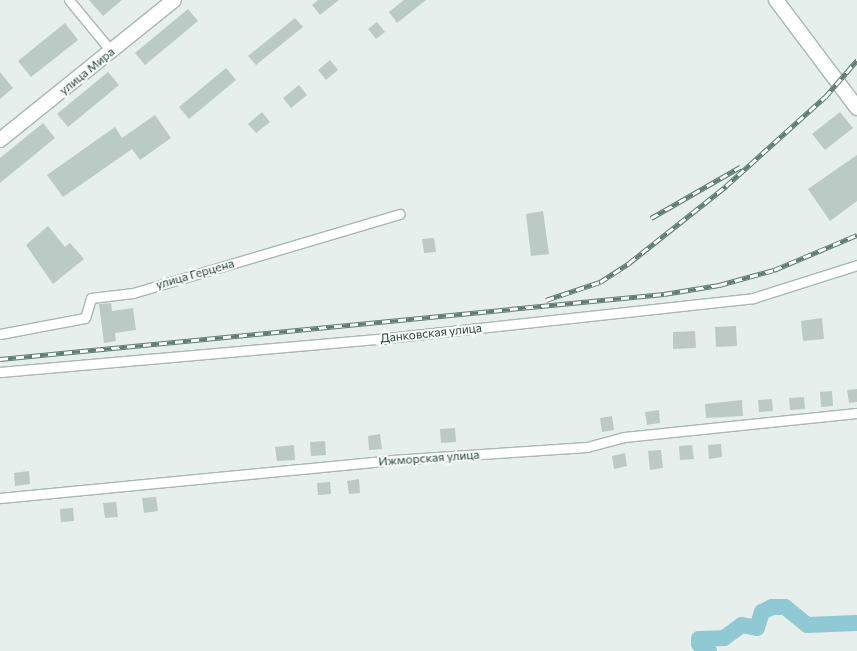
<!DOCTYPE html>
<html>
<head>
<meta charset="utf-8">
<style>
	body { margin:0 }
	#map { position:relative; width:857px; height:651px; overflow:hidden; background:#e6efeb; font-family:Commissioner,sans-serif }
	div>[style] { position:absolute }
	.river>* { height:16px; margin:-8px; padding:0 8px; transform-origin:8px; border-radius:8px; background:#8ec9d4 }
	.building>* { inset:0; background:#bbcac4 }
	.roads { filter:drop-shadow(1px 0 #a8b8b2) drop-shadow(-1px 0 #a8b8b2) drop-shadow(0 1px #a8b8b2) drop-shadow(0 -1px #a8b8b2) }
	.street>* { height:9px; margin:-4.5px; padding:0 4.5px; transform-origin:4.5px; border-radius:4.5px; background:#fff }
	.secondary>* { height:14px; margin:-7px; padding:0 7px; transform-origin:7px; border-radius:7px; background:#fff }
	.rail>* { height:4.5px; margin-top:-2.25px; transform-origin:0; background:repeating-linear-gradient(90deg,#f7fbf9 0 8px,#5f7d75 0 16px); box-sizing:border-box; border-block:1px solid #5f7d75 }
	span { translate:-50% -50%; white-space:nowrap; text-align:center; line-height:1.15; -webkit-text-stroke:4px #f7fbf9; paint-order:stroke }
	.street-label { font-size:12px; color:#24423a }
</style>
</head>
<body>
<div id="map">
	<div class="river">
		<i style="left:709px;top:651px;width:12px;rotate:-145deg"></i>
		<i style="left:699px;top:644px;width:5px;rotate:-90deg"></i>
		<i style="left:699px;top:639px;width:25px;rotate:-2deg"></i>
		<i style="left:724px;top:638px;width:22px;rotate:-36deg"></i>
		<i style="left:742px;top:625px;width:15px;rotate:11deg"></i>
		<i style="left:757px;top:628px;width:17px;rotate:-73deg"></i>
		<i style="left:762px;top:612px;width:11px;rotate:-27deg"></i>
		<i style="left:772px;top:607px;width:13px"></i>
		<i style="left:785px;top:607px;width:28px;rotate:39deg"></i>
		<i style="left:807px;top:625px;width:50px;rotate:-2.3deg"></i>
	</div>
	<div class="building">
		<i style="clip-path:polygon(89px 0,122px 0,103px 16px)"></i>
		<i style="clip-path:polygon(318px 0,339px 0,320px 15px,312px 5px)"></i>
		<i style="clip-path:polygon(404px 0,426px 0,397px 23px,389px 12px)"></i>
		<i style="clip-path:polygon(188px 9px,198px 21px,145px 65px,135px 53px)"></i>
		<i style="clip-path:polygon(295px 18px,303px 27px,256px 65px,248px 56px)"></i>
		<i style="clip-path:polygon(377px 22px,385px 32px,376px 39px,368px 29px)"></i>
		<i style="clip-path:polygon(65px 23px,78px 40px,31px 77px,18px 61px)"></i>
		<i style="clip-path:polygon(330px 60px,338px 70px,326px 80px,318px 70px)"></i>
		<i style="clip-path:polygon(226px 68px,236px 80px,189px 119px,179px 107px)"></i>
		<i style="clip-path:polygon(0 72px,13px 88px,0 99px)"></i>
		<i style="clip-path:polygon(108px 72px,119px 85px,68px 127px,57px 114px)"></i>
		<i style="clip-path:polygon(299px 85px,307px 95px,291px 108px,283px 98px)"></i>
		<i style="clip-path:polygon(262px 112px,270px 122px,256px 133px,248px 124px)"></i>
		<i style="clip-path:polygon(840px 112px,853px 128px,825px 150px,812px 134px)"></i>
		<i style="clip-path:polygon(155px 115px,171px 138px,140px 160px,132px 149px,63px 197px,47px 175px,115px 127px,122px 138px)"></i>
		<i style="clip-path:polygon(43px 123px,55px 138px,0 183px,0 158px)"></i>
		<i style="clip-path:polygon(857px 155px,857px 201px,830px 221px,808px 189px)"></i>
		<i style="clip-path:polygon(543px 211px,549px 254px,531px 256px,526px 214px)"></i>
		<i style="clip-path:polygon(48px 226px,65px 247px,70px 243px,84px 259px,53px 284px,26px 245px)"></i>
		<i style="clip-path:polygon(434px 238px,436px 252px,424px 253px,422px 239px)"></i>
		<i style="clip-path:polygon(111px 303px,112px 311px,133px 308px,136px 330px,115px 333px,116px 341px,104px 343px,99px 304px)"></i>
		<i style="clip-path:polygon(822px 318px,824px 339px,803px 341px,801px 321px)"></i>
		<i style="clip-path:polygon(736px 326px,737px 346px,716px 347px,715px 327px)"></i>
		<i style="clip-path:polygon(695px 331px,696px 348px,673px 349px,673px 332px)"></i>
		<i style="clip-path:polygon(857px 389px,857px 402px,849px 403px,847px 390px)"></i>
		<i style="clip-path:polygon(832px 391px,833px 406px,821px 407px,820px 392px)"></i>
		<i style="clip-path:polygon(804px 397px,805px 409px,790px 410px,789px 398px)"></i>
		<i style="clip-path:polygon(772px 399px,773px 411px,759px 412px,758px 400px)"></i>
		<i style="clip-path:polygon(742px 400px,743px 416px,706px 418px,705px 404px)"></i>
		<i style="clip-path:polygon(659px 410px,660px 423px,647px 425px,645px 412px)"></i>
		<i style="clip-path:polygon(612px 416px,614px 430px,602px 432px,600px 418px)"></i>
		<i style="clip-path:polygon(455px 428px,456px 442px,441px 443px,440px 429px)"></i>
		<i style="clip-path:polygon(380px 434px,382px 449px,369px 450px,368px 436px)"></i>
		<i style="clip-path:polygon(325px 441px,326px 455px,311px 456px,310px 442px)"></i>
		<i style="clip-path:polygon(721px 444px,722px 457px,709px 459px,708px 445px)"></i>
		<i style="clip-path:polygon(294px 445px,295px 460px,277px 461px,275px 447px)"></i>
		<i style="clip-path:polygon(692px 445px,694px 459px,680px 460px,679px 446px)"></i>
		<i style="clip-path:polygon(661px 450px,663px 468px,650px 470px,648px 451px)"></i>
		<i style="clip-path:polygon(625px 453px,627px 466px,614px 469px,612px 456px)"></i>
		<i style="clip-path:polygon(29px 471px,30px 484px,15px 486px,14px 473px)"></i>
		<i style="clip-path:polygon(359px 479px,360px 493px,349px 494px,347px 481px)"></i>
		<i style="clip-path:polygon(330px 482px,331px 494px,318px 495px,317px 483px)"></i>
		<i style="clip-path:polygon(156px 497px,158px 511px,144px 513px,142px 498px)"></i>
		<i style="clip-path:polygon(116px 502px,118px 517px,105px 518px,103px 503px)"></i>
		<i style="clip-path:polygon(73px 508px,74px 521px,61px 522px,60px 509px)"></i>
	</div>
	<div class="roads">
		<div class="street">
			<i style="left:69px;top:0;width:66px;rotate:50.5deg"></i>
			<i style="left:0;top:334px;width:86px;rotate:-10.7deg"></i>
			<i style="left:85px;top:318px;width:21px;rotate:-73deg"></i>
			<i style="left:91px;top:298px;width:42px;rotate:-6.8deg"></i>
			<i style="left:133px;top:293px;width:278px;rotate:-16.5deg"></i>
			<i style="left:0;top:372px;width:388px;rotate:-5deg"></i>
			<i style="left:387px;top:338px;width:368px;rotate:-6.2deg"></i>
			<i style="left:753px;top:298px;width:109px;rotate:-17.6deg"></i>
			<i style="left:0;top:498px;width:394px;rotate:-5.5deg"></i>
			<i style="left:392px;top:460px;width:195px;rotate:-3.8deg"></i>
			<i style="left:587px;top:447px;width:38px;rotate:-15deg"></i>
			<i style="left:624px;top:437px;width:234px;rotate:-5.9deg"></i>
		</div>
		<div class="secondary">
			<i style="left:776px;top:0;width:135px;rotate:53.1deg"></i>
			<i style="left:0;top:140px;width:223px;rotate:-38.8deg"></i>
		</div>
	</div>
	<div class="rail">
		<i style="left:651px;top:218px;width:103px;rotate:-29.8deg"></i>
		<i style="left:546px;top:300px;width:57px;rotate:-18.4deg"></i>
		<i style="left:600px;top:282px;width:35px;rotate:-33deg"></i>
		<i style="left:629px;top:263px;width:124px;rotate:-38.4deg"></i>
		<i style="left:726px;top:186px;width:133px;rotate:-42deg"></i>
		<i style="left:825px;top:97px;width:49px;rotate:-49.1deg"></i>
		<i style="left:0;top:359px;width:667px;rotate:-5.59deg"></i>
		<i style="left:664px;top:294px;width:56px;rotate:-9.3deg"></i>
		<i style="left:719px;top:285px;width:57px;rotate:-15.3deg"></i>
		<i style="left:774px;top:270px;width:90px;rotate:-22.9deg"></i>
	</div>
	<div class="street-label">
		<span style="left:87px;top:71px;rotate:-39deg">улица Мира</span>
		<span style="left:195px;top:274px;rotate:-16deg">улица Герцена</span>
		<span style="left:431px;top:333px;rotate:-6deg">Данковская улица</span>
		<span style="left:429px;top:458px;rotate:-4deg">Ижморская улица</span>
	</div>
</div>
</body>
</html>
